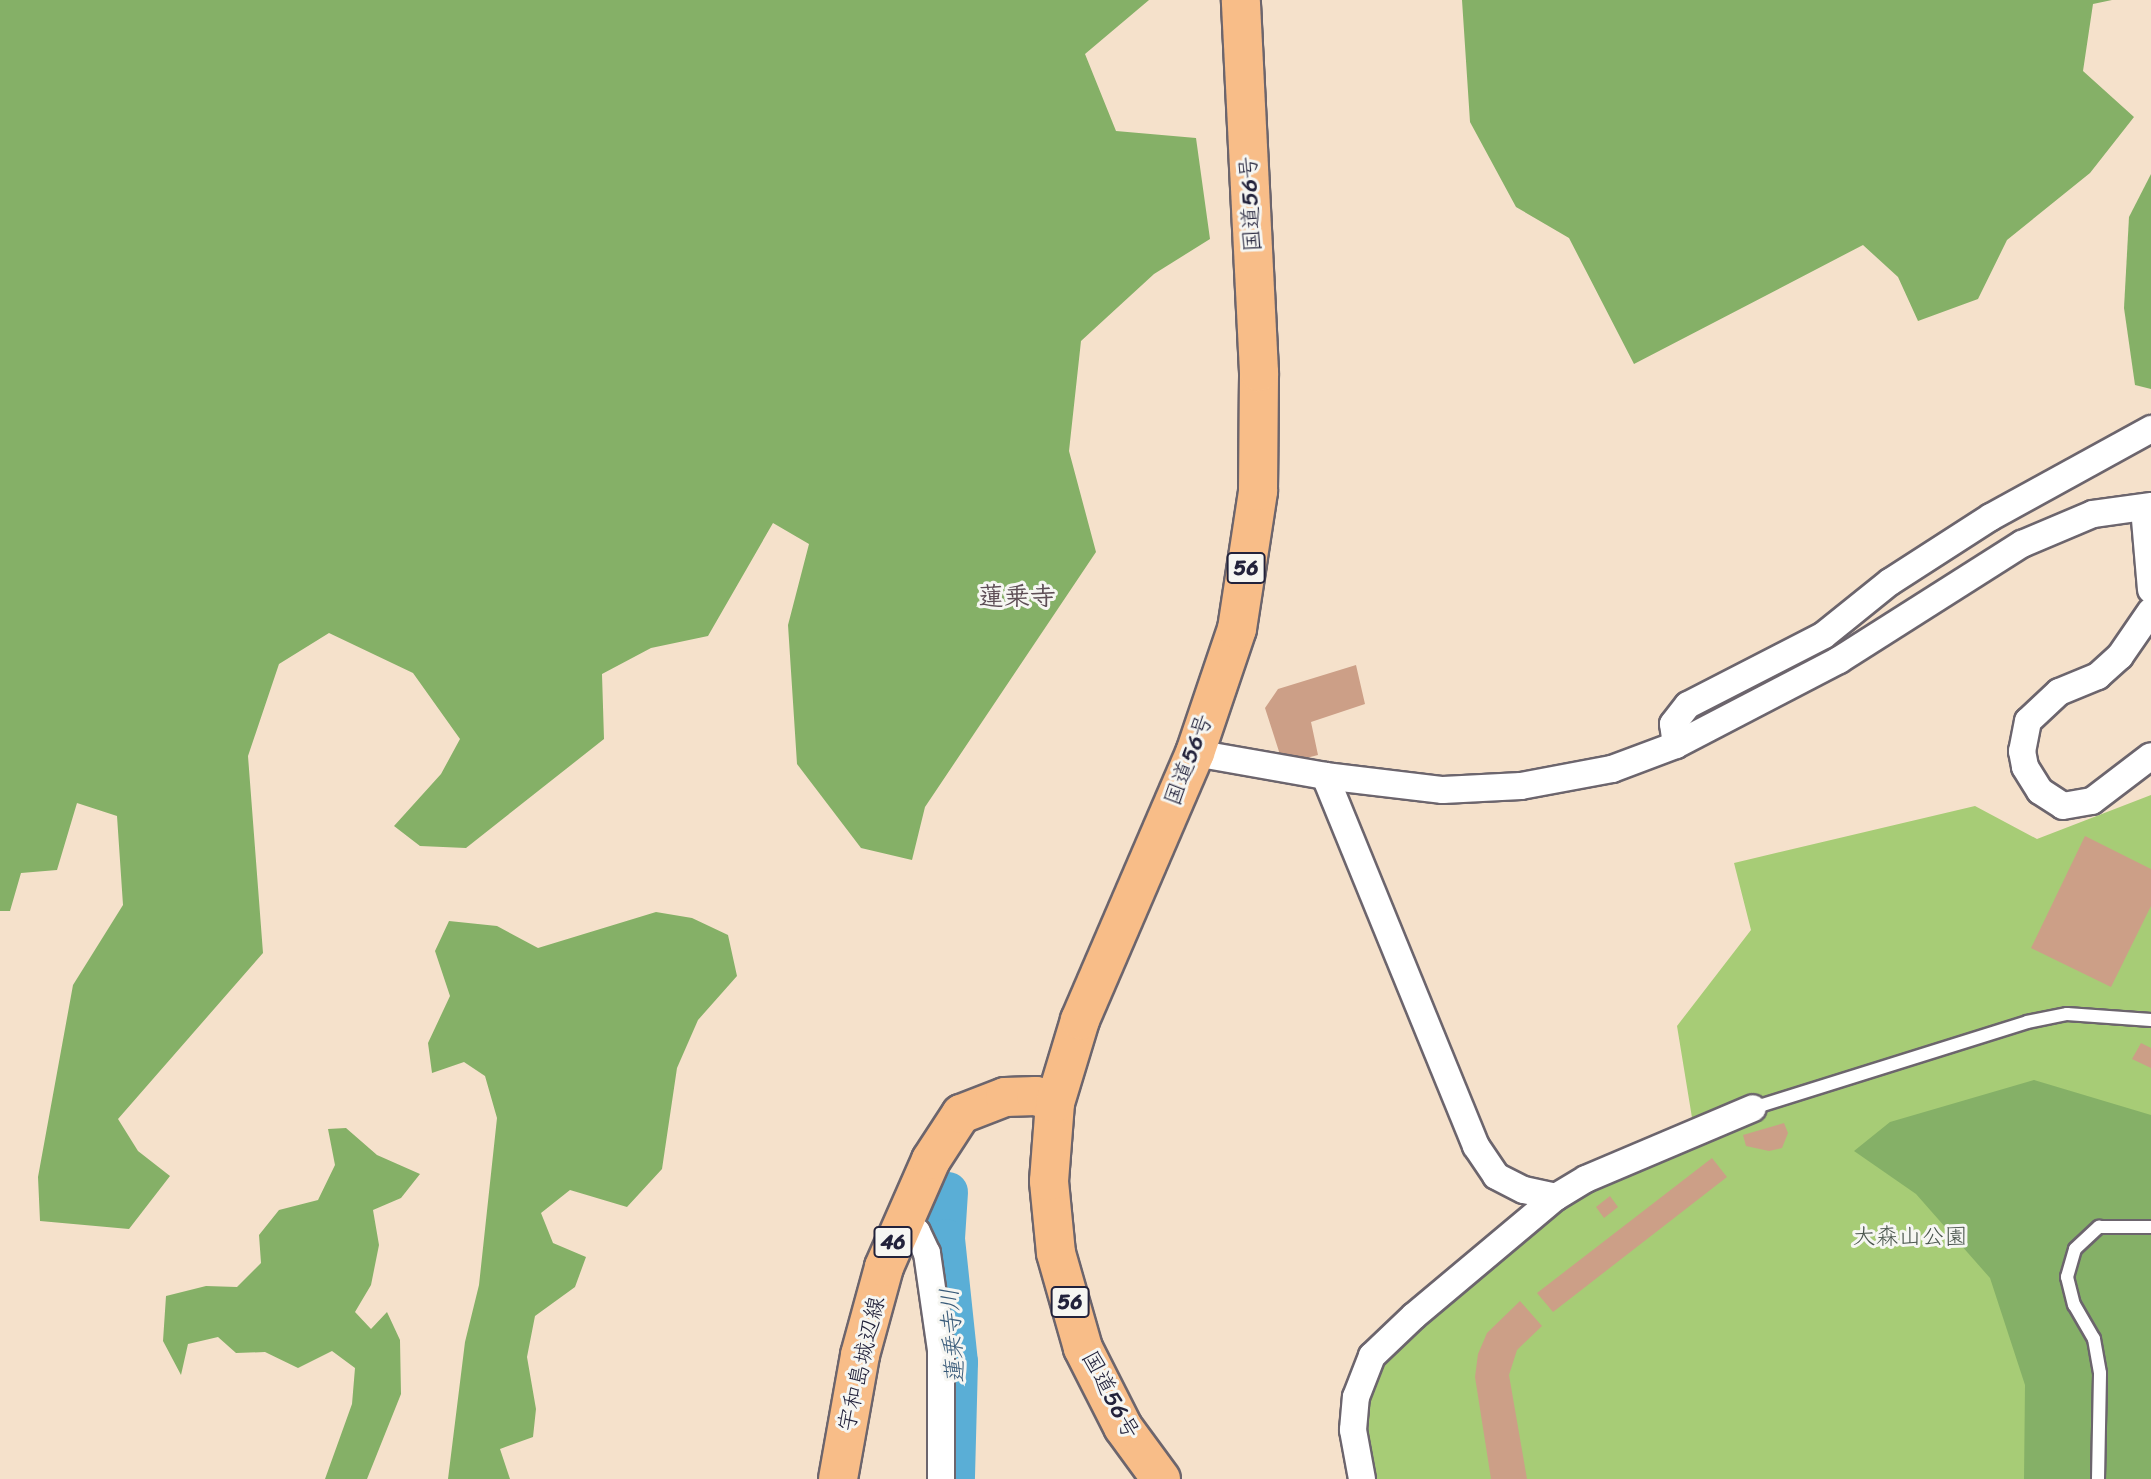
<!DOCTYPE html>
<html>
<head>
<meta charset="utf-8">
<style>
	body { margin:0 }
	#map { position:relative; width:2151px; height:1479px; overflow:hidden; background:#f5e1cb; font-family:Sriracha,"Klee One",sans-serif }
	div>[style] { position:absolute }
	.green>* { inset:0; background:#a7cc76 }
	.forest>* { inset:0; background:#85b067 }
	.river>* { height:40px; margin:-20px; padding:0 20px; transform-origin:20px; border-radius:20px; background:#5aaed6 }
	.building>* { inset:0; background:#cc9f87 }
	.roads { filter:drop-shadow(2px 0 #6c656d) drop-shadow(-2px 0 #6c656d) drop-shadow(0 2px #6c656d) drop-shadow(0 -2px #6c656d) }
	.lane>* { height:12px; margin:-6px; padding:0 6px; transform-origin:6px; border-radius:6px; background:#fff }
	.street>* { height:26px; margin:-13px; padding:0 13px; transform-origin:13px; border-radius:13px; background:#fff }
	.primary>* { height:38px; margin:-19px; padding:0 19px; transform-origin:19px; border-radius:19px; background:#f8bd88 }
	.highway>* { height:38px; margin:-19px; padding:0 19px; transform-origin:19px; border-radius:19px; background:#f8bd88 }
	span { translate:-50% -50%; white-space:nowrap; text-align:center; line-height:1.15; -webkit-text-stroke:6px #f6f6f2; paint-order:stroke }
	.shield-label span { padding:2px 5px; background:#f6f6f2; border:2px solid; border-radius:5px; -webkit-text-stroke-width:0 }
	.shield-label { font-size:21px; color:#22223b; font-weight:700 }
	.street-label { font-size:23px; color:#22223b }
	.park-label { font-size:23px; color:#4a554d }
	.water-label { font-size:24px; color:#385a79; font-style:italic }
	.quarter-label { font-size:26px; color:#5e4e56; font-weight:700 }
</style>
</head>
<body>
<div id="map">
	<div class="green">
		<i style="clip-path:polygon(2151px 795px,2151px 1479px,1362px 1479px,1353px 1430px,1372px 1356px,1556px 1197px,1694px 1130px,1677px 1026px,1751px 930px,1734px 863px,1975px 806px,2037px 839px)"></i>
	</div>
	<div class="forest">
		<i style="clip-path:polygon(0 0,1149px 0,1085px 54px,1116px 131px,1196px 138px,1210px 239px,1154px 274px,1081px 341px,1069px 451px,1096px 552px,925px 807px,912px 860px,861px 848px,797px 764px,788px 625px,809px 544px,773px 523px,708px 636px,651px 648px,602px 674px,604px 739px,466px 848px,420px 846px,394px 826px,441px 774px,460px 739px,413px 673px,329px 633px,279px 664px,248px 756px,263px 953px,118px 1119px,138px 1151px,170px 1176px,129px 1229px,40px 1221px,38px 1177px,73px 985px,123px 905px,117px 816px,77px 803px,57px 870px,21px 873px,10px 911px,0 911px)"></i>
		<i style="clip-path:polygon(1462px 0,2112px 0,2093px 4px,2083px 71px,2134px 117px,2090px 173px,2007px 240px,1978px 299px,1918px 321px,1898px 277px,1863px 245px,1634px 364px,1569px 238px,1516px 207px,1470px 122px)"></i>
		<i style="clip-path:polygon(2151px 174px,2151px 389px,2135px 385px,2124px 308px,2129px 217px)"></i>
		<i style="clip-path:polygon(656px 912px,692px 918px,728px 935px,737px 976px,698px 1020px,677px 1068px,662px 1169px,627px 1207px,570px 1190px,541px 1213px,553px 1243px,586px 1257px,575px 1287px,535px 1316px,527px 1357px,536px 1409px,533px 1437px,500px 1449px,510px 1479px,448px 1479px,465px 1342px,479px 1285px,497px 1118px,485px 1076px,464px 1062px,432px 1073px,428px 1043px,450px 996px,435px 951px,449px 921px,497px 926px,538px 948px)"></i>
		<i style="clip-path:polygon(2034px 1080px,2151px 1115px,2151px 1479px,2024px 1479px,2025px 1385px,1990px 1278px,1916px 1194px,1854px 1151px,1890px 1122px)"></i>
		<i style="clip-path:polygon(346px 1128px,377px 1155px,420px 1174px,401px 1198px,373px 1210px,379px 1245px,371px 1285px,355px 1312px,371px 1329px,387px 1312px,400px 1340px,401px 1394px,367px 1479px,325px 1479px,352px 1404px,355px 1368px,332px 1351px,298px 1368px,265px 1352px,236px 1353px,218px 1337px,188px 1344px,181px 1375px,163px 1341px,166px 1296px,206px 1286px,237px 1287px,261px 1263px,259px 1235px,279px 1210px,318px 1200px,335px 1165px,328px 1129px)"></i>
	</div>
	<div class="river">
		<i style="left:948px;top:1192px;width:47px;rotate:93.7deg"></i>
		<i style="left:945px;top:1239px;width:124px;rotate:84deg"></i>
		<i style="left:958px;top:1362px;width:117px;rotate:91.5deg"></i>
	</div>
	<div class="building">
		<i style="clip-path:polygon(1356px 665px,1365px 704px,1311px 722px,1318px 755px,1283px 764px,1265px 708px,1278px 689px)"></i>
		<i style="clip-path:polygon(2085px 836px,2151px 869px,2151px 906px,2111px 987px,2031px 948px)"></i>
		<i style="clip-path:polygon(2141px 1043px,2151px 1048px,2151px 1068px,2132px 1059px)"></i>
		<i style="clip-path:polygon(1784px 1123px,1788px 1133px,1782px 1148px,1769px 1151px,1746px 1146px,1743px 1135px)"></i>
		<i style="clip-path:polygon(1712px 1158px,1727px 1177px,1553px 1312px,1537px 1293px)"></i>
		<i style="clip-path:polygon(1610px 1196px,1618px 1207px,1604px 1218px,1596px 1207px)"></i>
		<i style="clip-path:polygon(1520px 1301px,1542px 1326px,1517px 1350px,1509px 1375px,1527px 1479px,1491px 1479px,1475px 1377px,1478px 1354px,1487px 1333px)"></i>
	</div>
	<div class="roads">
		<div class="lane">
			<i style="left:1753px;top:1108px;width:287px;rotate:-17.4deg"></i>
			<i style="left:2027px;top:1022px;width:41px;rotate:-11.3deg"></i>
			<i style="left:2067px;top:1014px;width:84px;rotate:4.1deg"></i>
			<i style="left:2098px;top:1479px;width:106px;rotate:-88.9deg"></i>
			<i style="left:2100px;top:1373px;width:35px;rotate:-100deg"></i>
			<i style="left:2094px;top:1339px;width:39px;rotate:-120deg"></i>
			<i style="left:2074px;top:1305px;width:29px;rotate:-104deg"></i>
			<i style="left:2067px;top:1277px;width:29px;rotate:-74deg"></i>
			<i style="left:2075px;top:1249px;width:33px;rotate:-43deg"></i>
			<i style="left:2099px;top:1227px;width:52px"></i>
		</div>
		<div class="street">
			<i style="left:2144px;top:508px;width:82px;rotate:85.1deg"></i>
			<i style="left:2151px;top:611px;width:55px;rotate:124.6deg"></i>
			<i style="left:2120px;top:656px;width:30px;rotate:138deg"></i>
			<i style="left:2098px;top:676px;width:42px;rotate:157.7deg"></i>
			<i style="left:2059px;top:692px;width:42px;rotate:136.9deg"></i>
			<i style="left:2028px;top:721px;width:31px;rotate:101deg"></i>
			<i style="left:2022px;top:751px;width:16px;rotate:79deg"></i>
			<i style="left:2025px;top:767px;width:28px;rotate:58deg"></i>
			<i style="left:2040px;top:791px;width:27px;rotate:33deg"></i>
			<i style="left:2063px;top:806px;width:29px;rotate:-10deg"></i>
			<i style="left:2092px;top:801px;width:74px;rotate:-37.3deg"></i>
			<i style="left:1676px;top:745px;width:21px;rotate:-98deg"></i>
			<i style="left:1673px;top:724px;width:24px;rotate:-52deg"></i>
			<i style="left:1688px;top:705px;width:153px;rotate:-27.2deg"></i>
			<i style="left:1824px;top:635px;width:85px;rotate:-38.8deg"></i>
			<i style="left:1890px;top:582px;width:120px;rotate:-32.8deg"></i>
			<i style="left:1991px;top:517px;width:183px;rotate:-28.8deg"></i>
			<i style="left:1195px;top:753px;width:132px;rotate:10deg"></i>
			<i style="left:1325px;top:776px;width:119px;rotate:6.8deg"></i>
			<i style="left:1443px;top:790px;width:78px;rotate:-2.9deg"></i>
			<i style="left:1521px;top:786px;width:93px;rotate:-10.6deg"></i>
			<i style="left:1612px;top:769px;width:68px;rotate:-20.6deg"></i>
			<i style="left:1676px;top:745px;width:184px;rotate:-27.5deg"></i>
			<i style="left:1839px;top:660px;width:217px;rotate:-32.4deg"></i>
			<i style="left:2022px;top:544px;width:77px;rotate:-22.9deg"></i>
			<i style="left:2093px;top:514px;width:59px;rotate:-7.9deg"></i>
			<i style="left:1325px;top:776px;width:400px;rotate:67.8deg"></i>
			<i style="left:1476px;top:1146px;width:36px;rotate:56deg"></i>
			<i style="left:1496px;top:1176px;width:31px;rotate:27deg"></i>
			<i style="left:1524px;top:1190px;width:33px;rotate:12deg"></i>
			<i style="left:902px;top:1217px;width:21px;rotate:45deg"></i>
			<i style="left:917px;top:1232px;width:23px;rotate:65deg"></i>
			<i style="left:927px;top:1253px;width:98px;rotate:81.8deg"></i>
			<i style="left:941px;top:1350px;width:129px;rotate:90deg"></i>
			<i style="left:1362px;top:1479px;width:50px;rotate:-100.4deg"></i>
			<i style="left:1353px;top:1430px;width:33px;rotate:-85deg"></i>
			<i style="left:1356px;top:1397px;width:44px;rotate:-68.7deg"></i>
			<i style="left:1372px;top:1356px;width:58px;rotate:-43.6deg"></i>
			<i style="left:1414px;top:1316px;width:185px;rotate:-40deg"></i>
			<i style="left:1556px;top:1197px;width:35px;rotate:-31deg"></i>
			<i style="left:1586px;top:1179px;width:181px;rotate:-23deg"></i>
		</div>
		<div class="primary">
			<i style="left:838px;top:1479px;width:126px;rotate:-79.9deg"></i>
			<i style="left:860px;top:1355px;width:91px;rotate:-74.7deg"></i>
			<i style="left:884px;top:1267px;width:117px;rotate:-66.3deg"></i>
			<i style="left:931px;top:1160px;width:55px;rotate:-56.9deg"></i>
			<i style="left:961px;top:1114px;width:47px;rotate:-21.1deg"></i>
			<i style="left:1005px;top:1097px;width:31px;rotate:-2deg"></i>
			<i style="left:1036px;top:1096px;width:20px;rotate:20deg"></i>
		</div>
		<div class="highway">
			<i style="left:1161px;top:1479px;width:64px;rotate:-126.2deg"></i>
			<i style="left:1123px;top:1427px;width:89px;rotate:-116.9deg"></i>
			<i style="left:1083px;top:1348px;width:99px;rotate:-105.9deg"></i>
			<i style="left:1056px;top:1253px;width:72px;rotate:-95.6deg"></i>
			<i style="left:1049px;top:1181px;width:78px;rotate:-85.6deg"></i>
			<i style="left:1055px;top:1103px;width:87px;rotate:-73.2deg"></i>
			<i style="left:1080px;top:1020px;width:291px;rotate:-66.7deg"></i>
			<i style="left:1195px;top:753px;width:131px;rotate:-71.3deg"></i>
			<i style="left:1237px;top:629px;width:140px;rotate:-81.3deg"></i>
			<i style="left:1258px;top:491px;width:119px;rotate:-89.5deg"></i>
			<i style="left:1259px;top:372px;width:372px;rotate:-92.8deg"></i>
		</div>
	</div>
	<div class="shield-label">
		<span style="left:1246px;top:568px">56</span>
		<span style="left:893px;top:1242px">46</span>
		<span style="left:1070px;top:1302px">56</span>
	</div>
	<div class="street-label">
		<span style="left:1251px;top:204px;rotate:-93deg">国道56号</span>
		<span style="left:1189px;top:760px;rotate:-69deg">国道56号</span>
		<span style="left:862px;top:1364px;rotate:-77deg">宇和島城辺線</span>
		<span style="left:1110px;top:1395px;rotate:62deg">国道56号</span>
	</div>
	<div class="park-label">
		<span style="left:1910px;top:1237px">大森山公園</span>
	</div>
	<div class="water-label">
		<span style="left:953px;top:1336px;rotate:-94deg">蓮乗寺川</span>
	</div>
	<div class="quarter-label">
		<span style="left:1017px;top:597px">蓮乗寺</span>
	</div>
</div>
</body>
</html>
